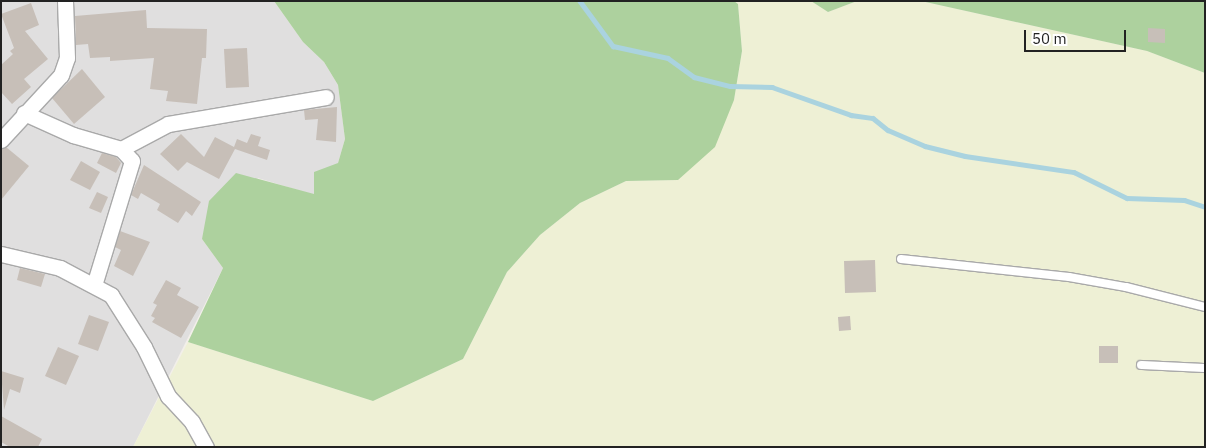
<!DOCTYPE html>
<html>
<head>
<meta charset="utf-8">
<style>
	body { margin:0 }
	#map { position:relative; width:1206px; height:448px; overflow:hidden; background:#f2efe9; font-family:"IBM Plex Sans",sans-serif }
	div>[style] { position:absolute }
	.residential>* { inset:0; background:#e0dfdf }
	.farmland>* { inset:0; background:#eef0d5 }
	.forest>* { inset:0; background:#add19e }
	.stream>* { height:4.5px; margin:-2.25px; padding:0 2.25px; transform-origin:2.25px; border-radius:2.25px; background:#aad3df }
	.building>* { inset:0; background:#c7bfb8 }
	.roads { filter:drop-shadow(1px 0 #a9a9a9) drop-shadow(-1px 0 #a9a9a9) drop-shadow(0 1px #a9a9a9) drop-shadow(0 -1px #a9a9a9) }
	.service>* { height:8px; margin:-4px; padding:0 4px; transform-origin:4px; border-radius:4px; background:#fff }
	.minor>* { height:15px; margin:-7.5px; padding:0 7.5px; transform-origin:7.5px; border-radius:7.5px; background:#fff }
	span { translate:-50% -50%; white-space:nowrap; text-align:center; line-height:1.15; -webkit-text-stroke:4.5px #fff; paint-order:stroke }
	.frame { position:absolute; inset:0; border:2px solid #222; pointer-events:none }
	.scale { position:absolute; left:1024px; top:30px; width:102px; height:22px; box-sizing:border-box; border:2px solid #222; border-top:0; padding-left:6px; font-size:15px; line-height:18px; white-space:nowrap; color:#222; -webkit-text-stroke:4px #fff; paint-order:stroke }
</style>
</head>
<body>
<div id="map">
	<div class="residential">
		<i style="clip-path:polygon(1px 1px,274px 1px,303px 42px,324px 62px,338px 85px,345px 139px,338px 163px,314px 195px,258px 178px,202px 239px,223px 268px,133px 447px,1px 447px)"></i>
	</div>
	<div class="farmland">
		<i style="clip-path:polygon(734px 1px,811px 1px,828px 12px,857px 1px,921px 1px,1147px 51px,1205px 73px,1205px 447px,133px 447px,188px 342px,373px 401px,463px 359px,507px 272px,540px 235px,580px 203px,626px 181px,678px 180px,734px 100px,742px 51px,738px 4px)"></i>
	</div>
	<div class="forest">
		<i style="clip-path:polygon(274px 1px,734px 1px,738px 4px,742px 51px,734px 100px,715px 147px,678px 180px,626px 181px,580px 203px,540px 235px,507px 272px,463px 359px,373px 401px,188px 342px,223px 268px,202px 239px,209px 201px,236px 173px,314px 194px,314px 172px,338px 163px,345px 139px,338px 85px,324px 62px,303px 42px)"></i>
		<i style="clip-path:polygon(811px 1px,857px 1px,828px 12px)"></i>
		<i style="clip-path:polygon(921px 1px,1205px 1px,1205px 73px,1147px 51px)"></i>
	</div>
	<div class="stream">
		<i style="left:580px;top:1px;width:56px;rotate:53.7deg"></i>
		<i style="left:613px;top:46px;width:56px;rotate:12.3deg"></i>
		<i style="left:668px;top:58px;width:32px;rotate:36deg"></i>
		<i style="left:694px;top:77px;width:37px;rotate:14deg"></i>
		<i style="left:730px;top:86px;width:42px;rotate:1.4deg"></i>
		<i style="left:772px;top:87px;width:84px;rotate:19.5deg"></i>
		<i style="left:851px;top:115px;width:22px;rotate:8deg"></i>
		<i style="left:873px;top:118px;width:19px;rotate:39deg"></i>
		<i style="left:888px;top:130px;width:40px;rotate:23.4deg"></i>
		<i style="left:925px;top:146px;width:41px;rotate:14deg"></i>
		<i style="left:965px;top:156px;width:110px;rotate:8.4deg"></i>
		<i style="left:1074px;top:172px;width:59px;rotate:26.1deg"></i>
		<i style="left:1127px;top:198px;width:57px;rotate:2deg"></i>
		<i style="left:1184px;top:200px;width:22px;rotate:18deg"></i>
	</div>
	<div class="building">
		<i style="clip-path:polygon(31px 3px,39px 25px,25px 31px,48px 59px,24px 79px,31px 87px,12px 104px,1px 92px,1px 65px,13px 54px,10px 51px,14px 48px,1px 14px)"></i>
		<i style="clip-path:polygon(146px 10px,147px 28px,207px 29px,206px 58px,202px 58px,197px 104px,166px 101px,168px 91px,150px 89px,154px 58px,110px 61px,110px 57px,90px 58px,88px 44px,76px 45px,75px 16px)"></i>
		<i style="clip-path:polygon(1148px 28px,1165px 29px,1165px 43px,1148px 42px)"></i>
		<i style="clip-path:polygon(247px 48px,249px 87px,226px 88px,224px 49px)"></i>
		<i style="clip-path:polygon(82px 69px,105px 97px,74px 124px,52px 98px)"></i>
		<i style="clip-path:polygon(337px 107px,336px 142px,316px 140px,318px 119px,305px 120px,304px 110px)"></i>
		<i style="clip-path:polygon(181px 134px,204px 157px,215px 137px,234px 147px,237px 139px,247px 143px,251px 134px,261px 137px,258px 146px,270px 150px,267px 160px,235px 149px,219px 179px,187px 162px,178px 171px,160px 154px)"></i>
		<i style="clip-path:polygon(6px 147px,29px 166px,1px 200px,1px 149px)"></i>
		<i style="clip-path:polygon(102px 153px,116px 157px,121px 163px,116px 173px,97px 163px)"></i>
		<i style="clip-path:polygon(81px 161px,100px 172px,90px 190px,70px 180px)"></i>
		<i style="clip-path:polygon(144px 165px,201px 202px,192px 216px,186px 211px,178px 223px,157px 210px,160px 204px,141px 193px,138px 199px,131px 195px)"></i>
		<i style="clip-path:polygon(97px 192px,108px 197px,101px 213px,89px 208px)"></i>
		<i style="clip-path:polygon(120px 231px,150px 242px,133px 276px,114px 266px,121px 250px,115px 247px)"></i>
		<i style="clip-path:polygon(875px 260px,876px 292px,845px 293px,844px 261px)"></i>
		<i style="clip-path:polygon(20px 268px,45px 274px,41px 287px,17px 280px)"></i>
		<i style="clip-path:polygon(166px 280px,181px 288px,177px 295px,199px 307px,181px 338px,152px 322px,155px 318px,151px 316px,157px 305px,153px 303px)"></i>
		<i style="clip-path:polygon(89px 315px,109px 322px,98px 351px,78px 344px)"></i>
		<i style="clip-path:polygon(850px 316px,851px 330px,839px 331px,838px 317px)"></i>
		<i style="clip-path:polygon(1099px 346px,1118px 346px,1118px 363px,1099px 363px)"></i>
		<i style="clip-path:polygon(58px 347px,79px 356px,66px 385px,45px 376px)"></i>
		<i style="clip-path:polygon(1px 371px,24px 378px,20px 393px,10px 389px,4px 410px)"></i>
		<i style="clip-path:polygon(1px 416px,42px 439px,38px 447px,10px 447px,1px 442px)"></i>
	</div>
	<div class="roads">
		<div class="service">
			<i style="left:901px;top:259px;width:169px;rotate:6.1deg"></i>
			<i style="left:1069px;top:277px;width:58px;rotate:10deg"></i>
			<i style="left:1126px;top:287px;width:81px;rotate:14.2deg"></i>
			<i style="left:1141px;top:365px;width:64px;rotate:2.7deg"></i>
		</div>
		<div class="minor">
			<i style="left:24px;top:113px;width:54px;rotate:24.2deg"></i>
			<i style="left:73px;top:135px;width:50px;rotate:16.3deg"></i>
			<i style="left:121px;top:149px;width:16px;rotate:47deg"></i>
			<i style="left:132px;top:161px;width:130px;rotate:107deg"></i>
			<i style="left:1px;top:140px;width:88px;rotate:-47.3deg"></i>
			<i style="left:61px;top:75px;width:18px;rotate:-71deg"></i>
			<i style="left:67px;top:58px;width:57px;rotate:-92deg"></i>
			<i style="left:121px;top:149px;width:53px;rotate:-28deg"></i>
			<i style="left:168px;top:124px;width:160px;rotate:-9.7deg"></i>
			<i style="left:1px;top:254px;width:61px;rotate:13.3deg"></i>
			<i style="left:60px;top:268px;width:58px;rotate:27.9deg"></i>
			<i style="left:111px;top:295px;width:62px;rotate:57.6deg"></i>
			<i style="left:144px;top:347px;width:55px;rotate:63.9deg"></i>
			<i style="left:168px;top:396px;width:35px;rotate:47deg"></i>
			<i style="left:192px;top:422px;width:29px;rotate:61deg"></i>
		</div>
	</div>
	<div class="frame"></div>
	<div class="scale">50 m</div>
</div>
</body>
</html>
